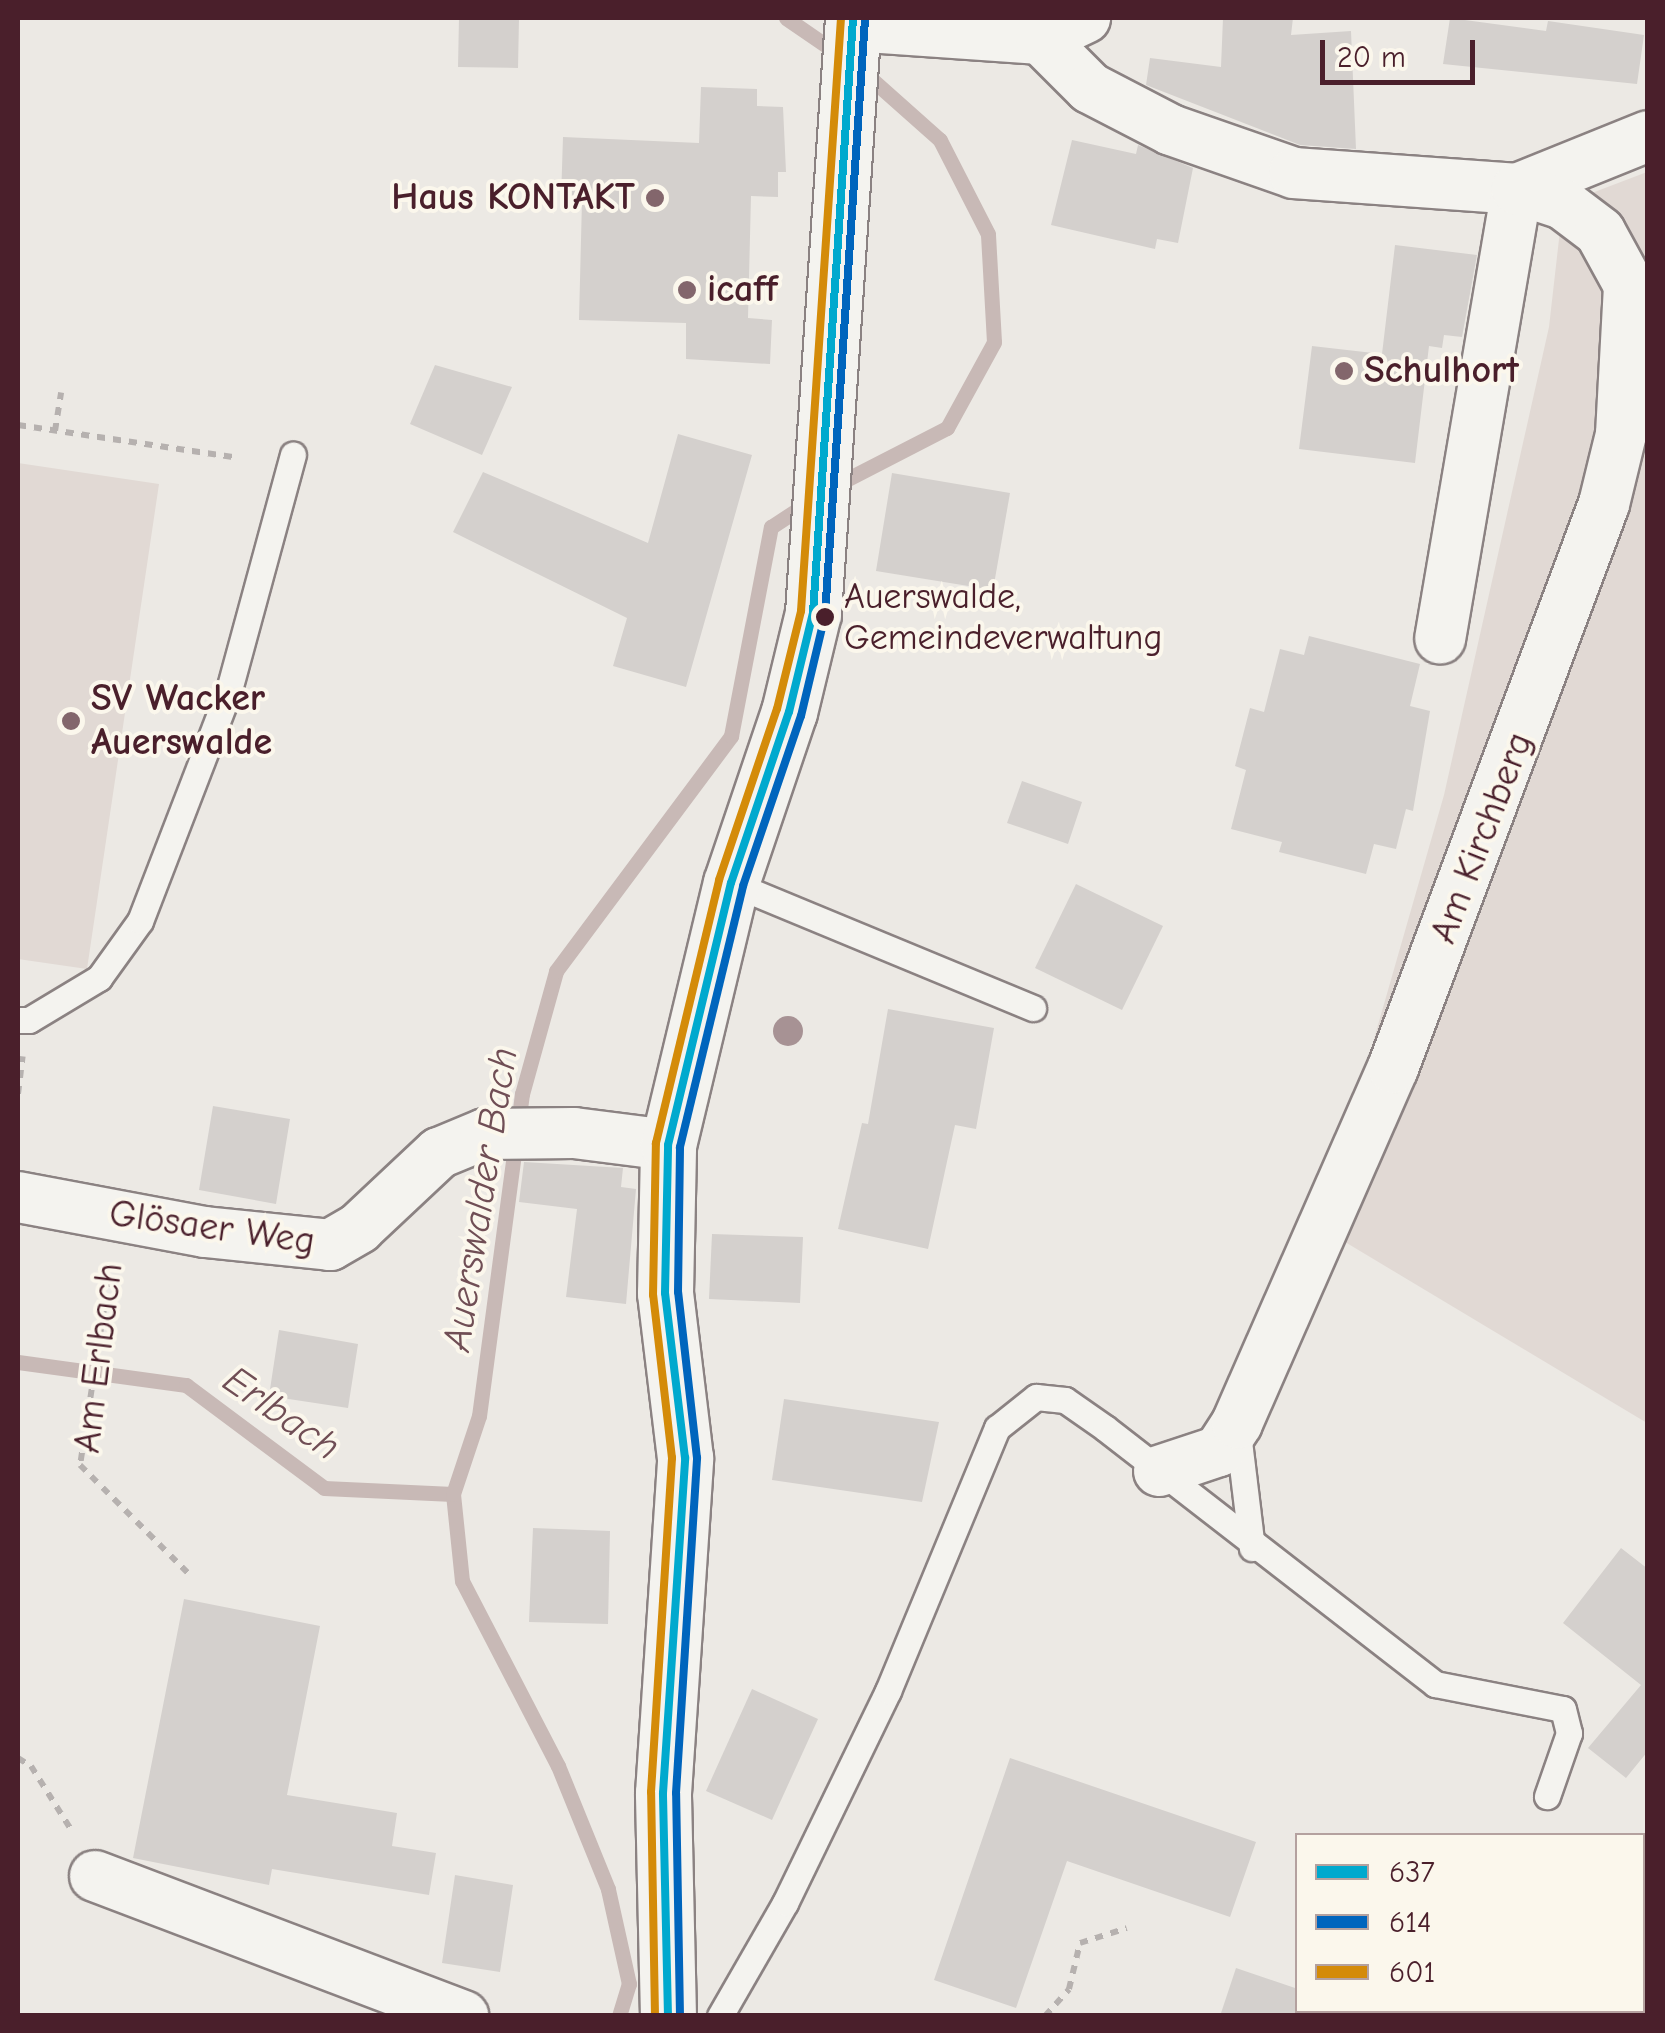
<!DOCTYPE html>
<html>
<head>
<meta charset="utf-8">
<style>
	body { margin:0 }
	#map { position:relative; width:1665px; height:2033px; overflow:hidden; background:#ece9e4; font-family:"Comic Neue",sans-serif }
	div>[style] { position:absolute }
	.green>* { inset:0; background:#e1d9d4 }
	.stream>* { height:15px; margin:-7.5px; padding:0 7.5px; transform-origin:7.5px; border-radius:7.5px; background:#c8b9b6 }
	.building>* { inset:0; background:#d4d0cd }
	.path>* { height:6px; margin-top:-3px; transform-origin:0; background:repeating-linear-gradient(90deg,#b6b1af 0 8px,transparent 0 16px) }
	.roads { filter:drop-shadow(2px 0 #8b8282) drop-shadow(-2px 0 #8b8282) drop-shadow(0 2px #8b8282) drop-shadow(0 -2px #8b8282) }
	.lane>* { height:25px; margin:-12.5px; padding:0 12.5px; transform-origin:12.5px; border-radius:12.5px; background:#f4f3ef }
	.street>* { height:50px; margin:-25px; padding:0 25px; transform-origin:25px; border-radius:25px; background:#f4f3ef }
	.secondary>* { height:55px; margin:-27.5px; padding:0 27.5px; transform-origin:27.5px; border-radius:27.5px; background:#f4f3ef }
	.bus-1>* { height:8px; margin:-4px; padding:0 4px; transform-origin:4px; border-radius:4px; background:#00a9ce }
	.bus-2>* { height:8px; margin:-4px; padding:0 4px; transform-origin:4px; border-radius:4px; background:#0065bd }
	.bus-3>* { height:8px; margin:-4px; padding:0 4px; transform-origin:4px; border-radius:4px; background:#d48b09 }
	.trees>* { width:30px; height:30px; margin:-15px; border-radius:50%; background:#a79294 }
	.dots>* { width:28px; height:28px; translate:-50% -50%; box-sizing:border-box; border:5px solid #fbf7ec; border-radius:50% }
	span { translate:-50% -50%; white-space:nowrap; text-align:center; line-height:1.15; -webkit-text-stroke:8px #fbf7ec; paint-order:stroke }
	.bus-label { font-size:36px; color:#4a1f2b }
	.left { translate:0 -50%; text-align:left }
	.poi-label { font-size:38px; color:#4a1f2b; font-weight:700 }
	.right { translate:-100% -50%; text-align:right }
	.street-label { font-size:38px; color:#4a1f2b }
	.water-label { font-size:40px; color:#704e55; font-style:italic }
	.frame { position:absolute; inset:0; border:20px solid #4a1f2b; pointer-events:none }
	.legend { position:absolute; left:1295px; top:1833px; width:350px; height:180px; box-sizing:border-box; background:#fbf7ec; border:2px solid #b4a19f; margin:0; padding:12px 18px; list-style:none; font-size:30px; color:#4a1f2b }
	.legend li { display:flex; align-items:center; gap:20px; height:50px }
	.legend b { width:50px; border:2px solid #b4a19f }
	.scale { position:absolute; left:1320px; top:40px; width:155px; height:45px; box-sizing:border-box; border:5px solid #4a1f2b; border-top:0; padding-left:12px; font-size:30px; line-height:35px; white-space:nowrap; color:#4a1f2b; -webkit-text-stroke:8px #fbf7ec; paint-order:stroke }
</style>
</head>
<body>
<div id="map">
	<div class="green">
		<i style="clip-path:polygon(1647px 172px,1647px 1423px,1320px 1227px,1444px 795px,1549px 327px,1563px 204px)"></i>
		<i style="clip-path:polygon(18px 463px,159px 484px,87px 969px,18px 959px)"></i>
	</div>
	<div class="stream">
		<i style="left:786px;top:18px;width:62px;rotate:34.5deg"></i>
		<i style="left:834px;top:486px;width:127px;rotate:-27.2deg"></i>
		<i style="left:947px;top:428px;width:98px;rotate:-61.3deg"></i>
		<i style="left:994px;top:342px;width:108px;rotate:-93.2deg"></i>
		<i style="left:988px;top:234px;width:106px;rotate:-117.1deg"></i>
		<i style="left:940px;top:140px;width:107px;rotate:-138.4deg"></i>
		<i style="left:18px;top:1362px;width:170px;rotate:7.8deg"></i>
		<i style="left:186px;top:1385px;width:172px;rotate:36.7deg"></i>
		<i style="left:324px;top:1488px;width:129px;rotate:2.7deg"></i>
		<i style="left:619px;top:2016px;width:34px;rotate:-73deg"></i>
		<i style="left:629px;top:1984px;width:97px;rotate:-102.5deg"></i>
		<i style="left:608px;top:1889px;width:133px;rotate:-112.1deg"></i>
		<i style="left:558px;top:1766px;width:208px;rotate:-117.4deg"></i>
		<i style="left:462px;top:1581px;width:87px;rotate:-95.9deg"></i>
		<i style="left:453px;top:1494px;width:82px;rotate:-71.6deg"></i>
		<i style="left:479px;top:1416px;width:325px;rotate:-82.4deg"></i>
		<i style="left:522px;top:1094px;width:128px;rotate:-74.5deg"></i>
		<i style="left:556px;top:971px;width:293px;rotate:-53.3deg"></i>
		<i style="left:731px;top:736px;width:213px;rotate:-79.2deg"></i>
		<i style="left:771px;top:527px;width:42px;rotate:-33.3deg"></i>
	</div>
	<div class="building">
		<i style="clip-path:polygon(459px 18px,519px 18px,518px 68px,458px 67px)"></i>
		<i style="clip-path:polygon(1223px 18px,1293px 18px,1291px 35px,1351px 31px,1356px 149px,1300px 145px,1146px 85px,1150px 58px,1221px 67px)"></i>
		<i style="clip-path:polygon(1450px 18px,1546px 31px,1548px 21px,1644px 35px,1637px 84px,1443px 64px)"></i>
		<i style="clip-path:polygon(701px 87px,757px 89px,757px 106px,783px 107px,786px 172px,778px 172px,778px 197px,751px 196px,748px 318px,772px 320px,770px 364px,686px 359px,686px 323px,579px 320px,582px 200px,561px 199px,563px 137px,699px 143px)"></i>
		<i style="clip-path:polygon(1072px 140px,1136px 154px,1138px 145px,1193px 168px,1178px 243px,1157px 239px,1155px 249px,1051px 225px)"></i>
		<i style="clip-path:polygon(1395px 245px,1477px 255px,1462px 337px,1444px 335px,1442px 348px,1429px 346px,1415px 463px,1299px 449px,1312px 346px,1382px 354px)"></i>
		<i style="clip-path:polygon(435px 365px,512px 387px,482px 455px,410px 424px)"></i>
		<i style="clip-path:polygon(678px 434px,752px 455px,686px 687px,613px 666px,627px 618px,453px 532px,483px 472px,648px 543px)"></i>
		<i style="clip-path:polygon(892px 473px,1010px 493px,993px 590px,876px 571px)"></i>
		<i style="clip-path:polygon(1309px 636px,1420px 664px,1410px 706px,1430px 711px,1413px 811px,1406px 809px,1396px 849px,1374px 844px,1366px 874px,1279px 852px,1282px 842px,1231px 829px,1246px 770px,1235px 766px,1250px 708px,1264px 712px,1280px 649px,1304px 655px)"></i>
		<i style="clip-path:polygon(1022px 781px,1082px 802px,1068px 844px,1007px 823px)"></i>
		<i style="clip-path:polygon(1076px 884px,1163px 926px,1122px 1010px,1035px 968px)"></i>
		<i style="clip-path:polygon(888px 1009px,994px 1028px,976px 1129px,955px 1125px,928px 1249px,838px 1229px,862px 1123px,868px 1124px)"></i>
		<i style="clip-path:polygon(213px 1106px,290px 1119px,276px 1204px,199px 1190px)"></i>
		<i style="clip-path:polygon(524px 1162px,623px 1168px,621px 1187px,636px 1189px,626px 1304px,566px 1297px,577px 1209px,519px 1202px)"></i>
		<i style="clip-path:polygon(712px 1234px,803px 1237px,800px 1303px,709px 1299px)"></i>
		<i style="clip-path:polygon(279px 1330px,358px 1344px,348px 1408px,269px 1396px)"></i>
		<i style="clip-path:polygon(784px 1399px,939px 1422px,922px 1502px,772px 1480px)"></i>
		<i style="clip-path:polygon(533px 1528px,610px 1531px,608px 1624px,529px 1622px)"></i>
		<i style="clip-path:polygon(1621px 1548px,1648px 1569px,1648px 1751px,1626px 1778px,1588px 1748px,1641px 1685px,1563px 1623px)"></i>
		<i style="clip-path:polygon(184px 1599px,320px 1626px,287px 1795px,397px 1813px,392px 1846px,436px 1853px,429px 1895px,272px 1869px,269px 1885px,133px 1858px)"></i>
		<i style="clip-path:polygon(752px 1689px,818px 1719px,772px 1820px,706px 1791px)"></i>
		<i style="clip-path:polygon(1010px 1758px,1256px 1842px,1230px 1917px,1067px 1861px,1016px 2008px,934px 1980px)"></i>
		<i style="clip-path:polygon(455px 1875px,513px 1885px,500px 1972px,442px 1963px)"></i>
		<i style="clip-path:polygon(1236px 1968px,1298px 1989px,1298px 2010px,1353px 2010px,1352px 2016px,1220px 2016px)"></i>
	</div>
	<div class="path">
		<i style="left:18px;top:425px;width:217px;rotate:8.5deg"></i>
		<i style="left:55px;top:431px;width:39px;rotate:-81deg"></i>
		<i style="left:18px;top:1094px;width:38px;rotate:-83deg"></i>
		<i style="left:111px;top:1263px;width:204px;rotate:98.7deg"></i>
		<i style="left:80px;top:1465px;width:156px;rotate:45deg"></i>
		<i style="left:18px;top:1758px;width:15px;rotate:32deg"></i>
		<i style="left:31px;top:1766px;width:77px;rotate:57.8deg"></i>
		<i style="left:1045px;top:2016px;width:36px;rotate:-48deg"></i>
		<i style="left:1069px;top:1989px;width:47px;rotate:-76.6deg"></i>
		<i style="left:1080px;top:1943px;width:49px;rotate:-17.7deg"></i>
	</div>
	<div class="roads">
		<div class="lane">
			<i style="left:731px;top:883px;width:327px;rotate:22.5deg"></i>
			<i style="left:18px;top:1020px;width:11px"></i>
			<i style="left:29px;top:1020px;width:82px;rotate:-31deg"></i>
			<i style="left:99px;top:978px;width:70px;rotate:-54.3deg"></i>
			<i style="left:140px;top:921px;width:248px;rotate:-68.9deg"></i>
			<i style="left:229px;top:690px;width:244px;rotate:-74.8deg"></i>
			<i style="left:1238px;top:1433px;width:116px;rotate:83.1deg"></i>
			<i style="left:720px;top:2016px;width:130px;rotate:-60.1deg"></i>
			<i style="left:785px;top:1903px;width:236px;rotate:-64.1deg"></i>
			<i style="left:888px;top:1691px;width:285px;rotate:-67.5deg"></i>
			<i style="left:997px;top:1428px;width:50px;rotate:-38.5deg"></i>
			<i style="left:1036px;top:1397px;width:29px;rotate:6deg"></i>
			<i style="left:1065px;top:1400px;width:49px;rotate:35deg"></i>
			<i style="left:1105px;top:1428px;width:418px;rotate:37.8deg"></i>
			<i style="left:1435px;top:1684px;width:130px;rotate:11.1deg"></i>
			<i style="left:1563px;top:1709px;width:25px;rotate:76deg"></i>
			<i style="left:1569px;top:1733px;width:67px;rotate:109.2deg"></i>
		</div>
		<div class="street">
			<i style="left:853px;top:26px;width:188px;rotate:4deg"></i>
			<i style="left:1041px;top:39px;width:49px;rotate:-25.5deg"></i>
			<i style="left:1041px;top:39px;width:69px;rotate:45deg"></i>
			<i style="left:1090px;top:88px;width:91px;rotate:27.4deg"></i>
			<i style="left:1171px;top:130px;width:130px;rotate:19.3deg"></i>
			<i style="left:1294px;top:173px;width:224px;rotate:4.1deg"></i>
			<i style="left:1517px;top:189px;width:456px;rotate:99.7deg"></i>
			<i style="left:1517px;top:189px;width:141px;rotate:-22deg"></i>
			<i style="left:18px;top:1197px;width:190px;rotate:10.6deg"></i>
			<i style="left:205px;top:1232px;width:126px;rotate:5.9deg"></i>
			<i style="left:330px;top:1245px;width:34px;rotate:-30deg"></i>
			<i style="left:359px;top:1228px;width:110px;rotate:-43.2deg"></i>
			<i style="left:439px;top:1153px;width:50px;rotate:-22.4deg"></i>
			<i style="left:485px;top:1134px;width:89px;rotate:-0.6deg"></i>
			<i style="left:574px;top:1133px;width:95px;rotate:7.3deg"></i>
			<i style="left:1159px;top:1471px;width:63px;rotate:-18.4deg"></i>
			<i style="left:1219px;top:1451px;width:33px;rotate:-57deg"></i>
			<i style="left:1237px;top:1423px;width:388px;rotate:-66.3deg"></i>
			<i style="left:1393px;top:1068px;width:602px;rotate:-69.49deg"></i>
			<i style="left:1604px;top:504px;width:72px;rotate:-76.3deg"></i>
			<i style="left:1621px;top:434px;width:149px;rotate:-86.9deg"></i>
			<i style="left:1629px;top:285px;width:60px;rotate:-118.7deg"></i>
			<i style="left:1600px;top:232px;width:46px;rotate:-142.9deg"></i>
			<i style="left:1563px;top:204px;width:48px;rotate:-161.9deg"></i>
			<i style="left:95px;top:1876px;width:394px;rotate:20.8deg"></i>
		</div>
		<div class="secondary">
			<i style="left:668px;top:2016px;width:223px;rotate:-91.3deg"></i>
			<i style="left:663px;top:1793px;width:336px;rotate:-86.2deg"></i>
			<i style="left:685px;top:1458px;width:166px;rotate:-96.9deg"></i>
			<i style="left:665px;top:1293px;width:148px;rotate:-88.8deg"></i>
			<i style="left:668px;top:1145px;width:269px;rotate:-76.5deg"></i>
			<i style="left:731px;top:883px;width:181px;rotate:-71.3deg"></i>
			<i style="left:789px;top:712px;width:102px;rotate:-76.4deg"></i>
			<i style="left:813px;top:613px;width:596px;rotate:-86.15deg"></i>
		</div>
	</div>
	<div class="bus-1">
		<i style="left:668px;top:2016px;width:223px;rotate:-91.3deg"></i>
		<i style="left:663px;top:1793px;width:336px;rotate:-86.2deg"></i>
		<i style="left:685px;top:1458px;width:166px;rotate:-96.9deg"></i>
		<i style="left:665px;top:1293px;width:148px;rotate:-88.8deg"></i>
		<i style="left:668px;top:1145px;width:269px;rotate:-76.5deg"></i>
		<i style="left:731px;top:883px;width:181px;rotate:-71.3deg"></i>
		<i style="left:789px;top:712px;width:102px;rotate:-76.4deg"></i>
		<i style="left:813px;top:613px;width:596px;rotate:-86.15deg"></i>
	</div>
	<div class="bus-2">
		<i style="left:680px;top:2016px;width:223px;rotate:-91deg"></i>
		<i style="left:676px;top:1793px;width:336px;rotate:-86.4deg"></i>
		<i style="left:697px;top:1458px;width:167px;rotate:-96.5deg"></i>
		<i style="left:678px;top:1292px;width:145px;rotate:-89.2deg"></i>
		<i style="left:680px;top:1147px;width:268px;rotate:-76.4deg"></i>
		<i style="left:743px;top:886px;width:180px;rotate:-71.2deg"></i>
		<i style="left:801px;top:716px;width:104px;rotate:-76.6deg"></i>
		<i style="left:825px;top:615px;width:597px;rotate:-86.16deg"></i>
	</div>
	<div class="bus-3">
		<i style="left:655px;top:2016px;width:224px;rotate:-91deg"></i>
		<i style="left:651px;top:1792px;width:335px;rotate:-86.4deg"></i>
		<i style="left:672px;top:1458px;width:164px;rotate:-96.6deg"></i>
		<i style="left:653px;top:1295px;width:152px;rotate:-88.9deg"></i>
		<i style="left:656px;top:1143px;width:270px;rotate:-76.5deg"></i>
		<i style="left:719px;top:880px;width:181px;rotate:-71.3deg"></i>
		<i style="left:777px;top:709px;width:101px;rotate:-76.2deg"></i>
		<i style="left:801px;top:611px;width:594px;rotate:-86.14deg"></i>
	</div>
	<div class="trees">
		<i style="left:788px;top:1031px"></i>
	</div>
	<div class="dots">
		<i style="left:655px;top:198px;background:#83666c"></i>
		<i style="left:687px;top:290px;background:#83666c"></i>
		<i style="left:1344px;top:371px;background:#83666c"></i>
		<i style="left:825px;top:617px;background:#4a1f2b"></i>
		<i style="left:71px;top:721px;background:#83666c"></i>
	</div>
	<div class="bus-label">
		<span class="left" style="left:844px;top:617px">Auerswalde,<br>Gemeindeverwaltung</span>
	</div>
	<div class="poi-label">
		<span class="right" style="left:635px;top:198px">Haus KONTAKT</span>
		<span class="left" style="left:707px;top:290px">icaff</span>
		<span class="left" style="left:1364px;top:371px">Schulhort</span>
		<span class="left" style="left:91px;top:721px">SV Wacker<br>Auerswalde</span>
	</div>
	<div class="street-label">
		<span style="left:1482px;top:838px;rotate:-69deg">Am Kirchberg</span>
		<span style="left:212px;top:1228px;rotate:8deg">Glösaer Weg</span>
		<span style="left:99px;top:1358px;rotate:-83deg">Am Erlbach</span>
	</div>
	<div class="water-label">
		<span style="left:480px;top:1199px;rotate:-81deg">Auerswalder Bach</span>
		<span style="left:282px;top:1413px;rotate:35deg">Erlbach</span>
	</div>
	<div class="frame"></div>
	<ul class="legend">
	<li><b style="height:12px;background:#00a9ce"></b>637</li>
	<li><b style="height:12px;background:#0065bd"></b>614</li>
	<li><b style="height:12px;background:#d48b09"></b>601</li>
	</ul>
	<div class="scale">20 m</div>
</div>
</body>
</html>
